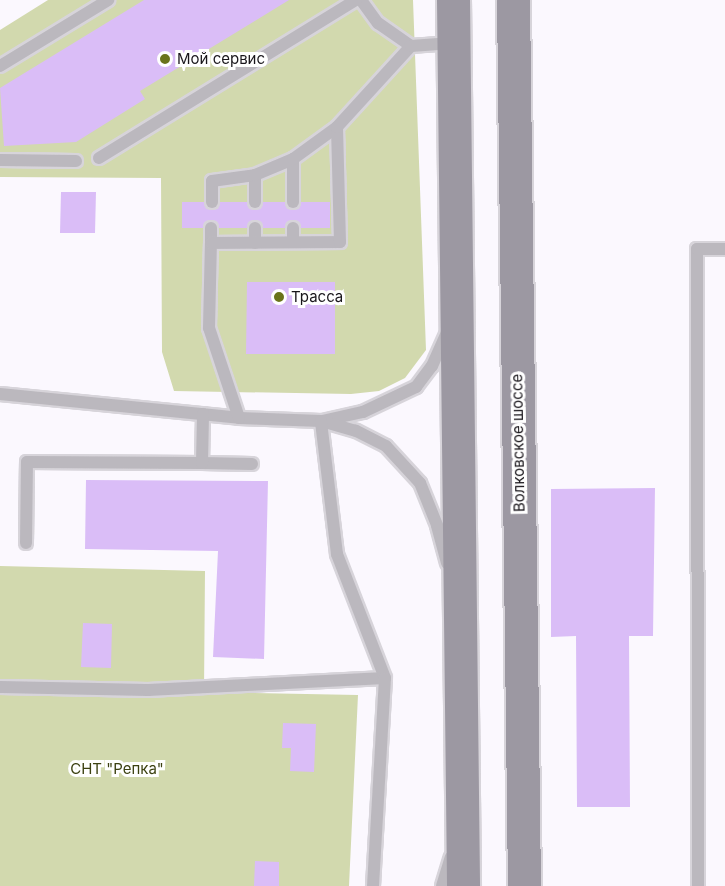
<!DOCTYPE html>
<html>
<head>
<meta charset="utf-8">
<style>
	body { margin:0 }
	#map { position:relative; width:725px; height:886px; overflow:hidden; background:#fbf8fe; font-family:Inter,sans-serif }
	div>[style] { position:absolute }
	.green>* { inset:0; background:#d2d9ae }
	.building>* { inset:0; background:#dabdf7 }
	.roads { filter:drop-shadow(2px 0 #d7d4da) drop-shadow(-2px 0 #d7d4da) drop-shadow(0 2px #d7d4da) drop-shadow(0 -2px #d7d4da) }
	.service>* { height:12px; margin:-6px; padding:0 6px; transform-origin:6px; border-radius:6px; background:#bbb8be }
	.secondary>* { height:33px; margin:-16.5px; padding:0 16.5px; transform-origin:16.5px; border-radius:16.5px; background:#9c98a2 }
	.dots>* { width:16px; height:16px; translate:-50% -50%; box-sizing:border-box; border:3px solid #fff; border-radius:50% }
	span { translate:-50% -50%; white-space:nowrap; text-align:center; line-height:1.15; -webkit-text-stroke:6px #fff; paint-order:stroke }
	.poi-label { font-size:15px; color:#19161b }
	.left { translate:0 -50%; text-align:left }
	.street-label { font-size:15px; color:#19161b }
	.park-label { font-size:15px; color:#3c4111 }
</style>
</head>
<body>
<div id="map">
	<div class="green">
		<i style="clip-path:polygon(48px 0,413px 0,426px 350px,405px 378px,379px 391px,351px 394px,174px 391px,162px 352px,161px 178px,0 177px,0 30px)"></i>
		<i style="clip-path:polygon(0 566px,205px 571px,204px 692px,358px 695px,349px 886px,0 886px)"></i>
	</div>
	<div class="building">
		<i style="clip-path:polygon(144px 0,289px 0,140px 91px,145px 99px,76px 142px,4px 146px,0 88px)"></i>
		<i style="clip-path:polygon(61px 192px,96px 192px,95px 233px,60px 233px)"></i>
		<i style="clip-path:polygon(182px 202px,204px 202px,213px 210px,220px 202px,247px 202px,256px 210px,263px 202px,285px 202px,294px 210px,301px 202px,330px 202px,330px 228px,301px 228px,292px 220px,285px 228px,263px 228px,254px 220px,247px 228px,219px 228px,210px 220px,203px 228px,182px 228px)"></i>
		<i style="clip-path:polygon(247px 282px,335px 282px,335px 354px,246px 354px)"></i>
		<i style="clip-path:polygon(86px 480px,268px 481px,264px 659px,213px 657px,218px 551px,85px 549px)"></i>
		<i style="clip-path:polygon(655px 488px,653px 636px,629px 636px,630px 807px,577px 807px,576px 636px,551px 637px,551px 489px)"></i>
		<i style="clip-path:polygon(83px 623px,112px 624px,111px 668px,81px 667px)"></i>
		<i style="clip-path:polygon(283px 723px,316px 724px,314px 772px,290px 771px,291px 748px,282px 748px)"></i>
		<i style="clip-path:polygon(255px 861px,279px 862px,279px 886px,254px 886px)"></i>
	</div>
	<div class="roads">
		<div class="service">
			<i style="left:361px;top:0;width:29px;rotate:54deg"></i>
			<i style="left:378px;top:23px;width:40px;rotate:34.9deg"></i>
			<i style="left:0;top:66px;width:127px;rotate:-31.4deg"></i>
			<i style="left:99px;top:158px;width:302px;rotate:-31.6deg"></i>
			<i style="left:293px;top:159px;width:43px;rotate:90deg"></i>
			<i style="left:0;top:160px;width:76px;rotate:0.8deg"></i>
			<i style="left:255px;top:175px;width:27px;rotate:90deg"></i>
			<i style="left:212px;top:202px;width:21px;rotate:-90deg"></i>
			<i style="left:212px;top:181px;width:43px;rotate:-7.9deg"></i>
			<i style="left:255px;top:175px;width:41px;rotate:-22.8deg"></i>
			<i style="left:293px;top:159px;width:54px;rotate:-36deg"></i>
			<i style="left:211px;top:228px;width:15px;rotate:90deg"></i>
			<i style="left:255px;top:228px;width:15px;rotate:90deg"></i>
			<i style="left:293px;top:228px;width:14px;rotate:90deg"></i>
			<i style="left:0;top:394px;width:240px;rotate:5.7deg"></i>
			<i style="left:322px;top:421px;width:42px;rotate:-12.4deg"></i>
			<i style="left:363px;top:412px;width:59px;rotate:-25.3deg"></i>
			<i style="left:416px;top:387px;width:26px;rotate:-53deg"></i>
			<i style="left:432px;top:366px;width:36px;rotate:-66deg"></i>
			<i style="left:202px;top:463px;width:50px;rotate:1.1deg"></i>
			<i style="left:26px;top:543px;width:81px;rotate:-89.3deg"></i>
			<i style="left:27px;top:462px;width:175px;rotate:0.3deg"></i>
			<i style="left:202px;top:463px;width:49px;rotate:-88.8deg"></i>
			<i style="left:447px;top:563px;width:39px;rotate:-105deg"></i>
			<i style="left:437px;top:525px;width:45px;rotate:-112deg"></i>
			<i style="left:420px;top:483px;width:50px;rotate:-132.6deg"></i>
			<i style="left:386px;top:446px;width:34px;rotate:-153deg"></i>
			<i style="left:356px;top:431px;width:36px;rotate:-164deg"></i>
			<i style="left:321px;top:421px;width:82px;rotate:-177.9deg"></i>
			<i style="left:239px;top:418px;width:95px;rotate:-108.4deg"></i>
			<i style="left:209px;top:328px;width:85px;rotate:-88.7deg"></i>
			<i style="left:211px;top:243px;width:129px;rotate:-0.4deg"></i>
			<i style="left:340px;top:242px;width:115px;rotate:-91.5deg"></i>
			<i style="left:337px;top:127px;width:110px;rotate:-47.6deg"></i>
			<i style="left:411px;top:46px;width:41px;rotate:-4.2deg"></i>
			<i style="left:0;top:687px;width:148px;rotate:1.2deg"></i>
			<i style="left:148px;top:690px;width:237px;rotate:-2.9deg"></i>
			<i style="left:385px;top:678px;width:133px;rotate:-111.2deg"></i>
			<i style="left:337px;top:554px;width:134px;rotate:-96.9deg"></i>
			<i style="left:373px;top:886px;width:208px;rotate:-86.7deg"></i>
			<i style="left:442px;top:886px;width:30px;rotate:-73deg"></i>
			<i style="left:698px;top:886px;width:637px;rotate:-90.09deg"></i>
			<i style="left:697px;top:249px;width:28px"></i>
		</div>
		<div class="secondary">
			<i style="left:453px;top:0;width:886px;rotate:89.35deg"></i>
			<i style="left:513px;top:0;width:886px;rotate:89.29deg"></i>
		</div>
	</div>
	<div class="dots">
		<i style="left:165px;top:59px;background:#6a731b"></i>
		<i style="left:279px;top:297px;background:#6a731b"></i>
	</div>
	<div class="poi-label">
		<span class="left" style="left:177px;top:59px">Мой сервис</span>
		<span class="left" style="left:291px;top:297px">Трасса</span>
	</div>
	<div class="street-label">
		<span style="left:518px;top:443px;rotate:-91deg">Волковское шоссе</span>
	</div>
	<div class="park-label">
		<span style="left:117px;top:769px">СНТ "Репка"</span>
	</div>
</div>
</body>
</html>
